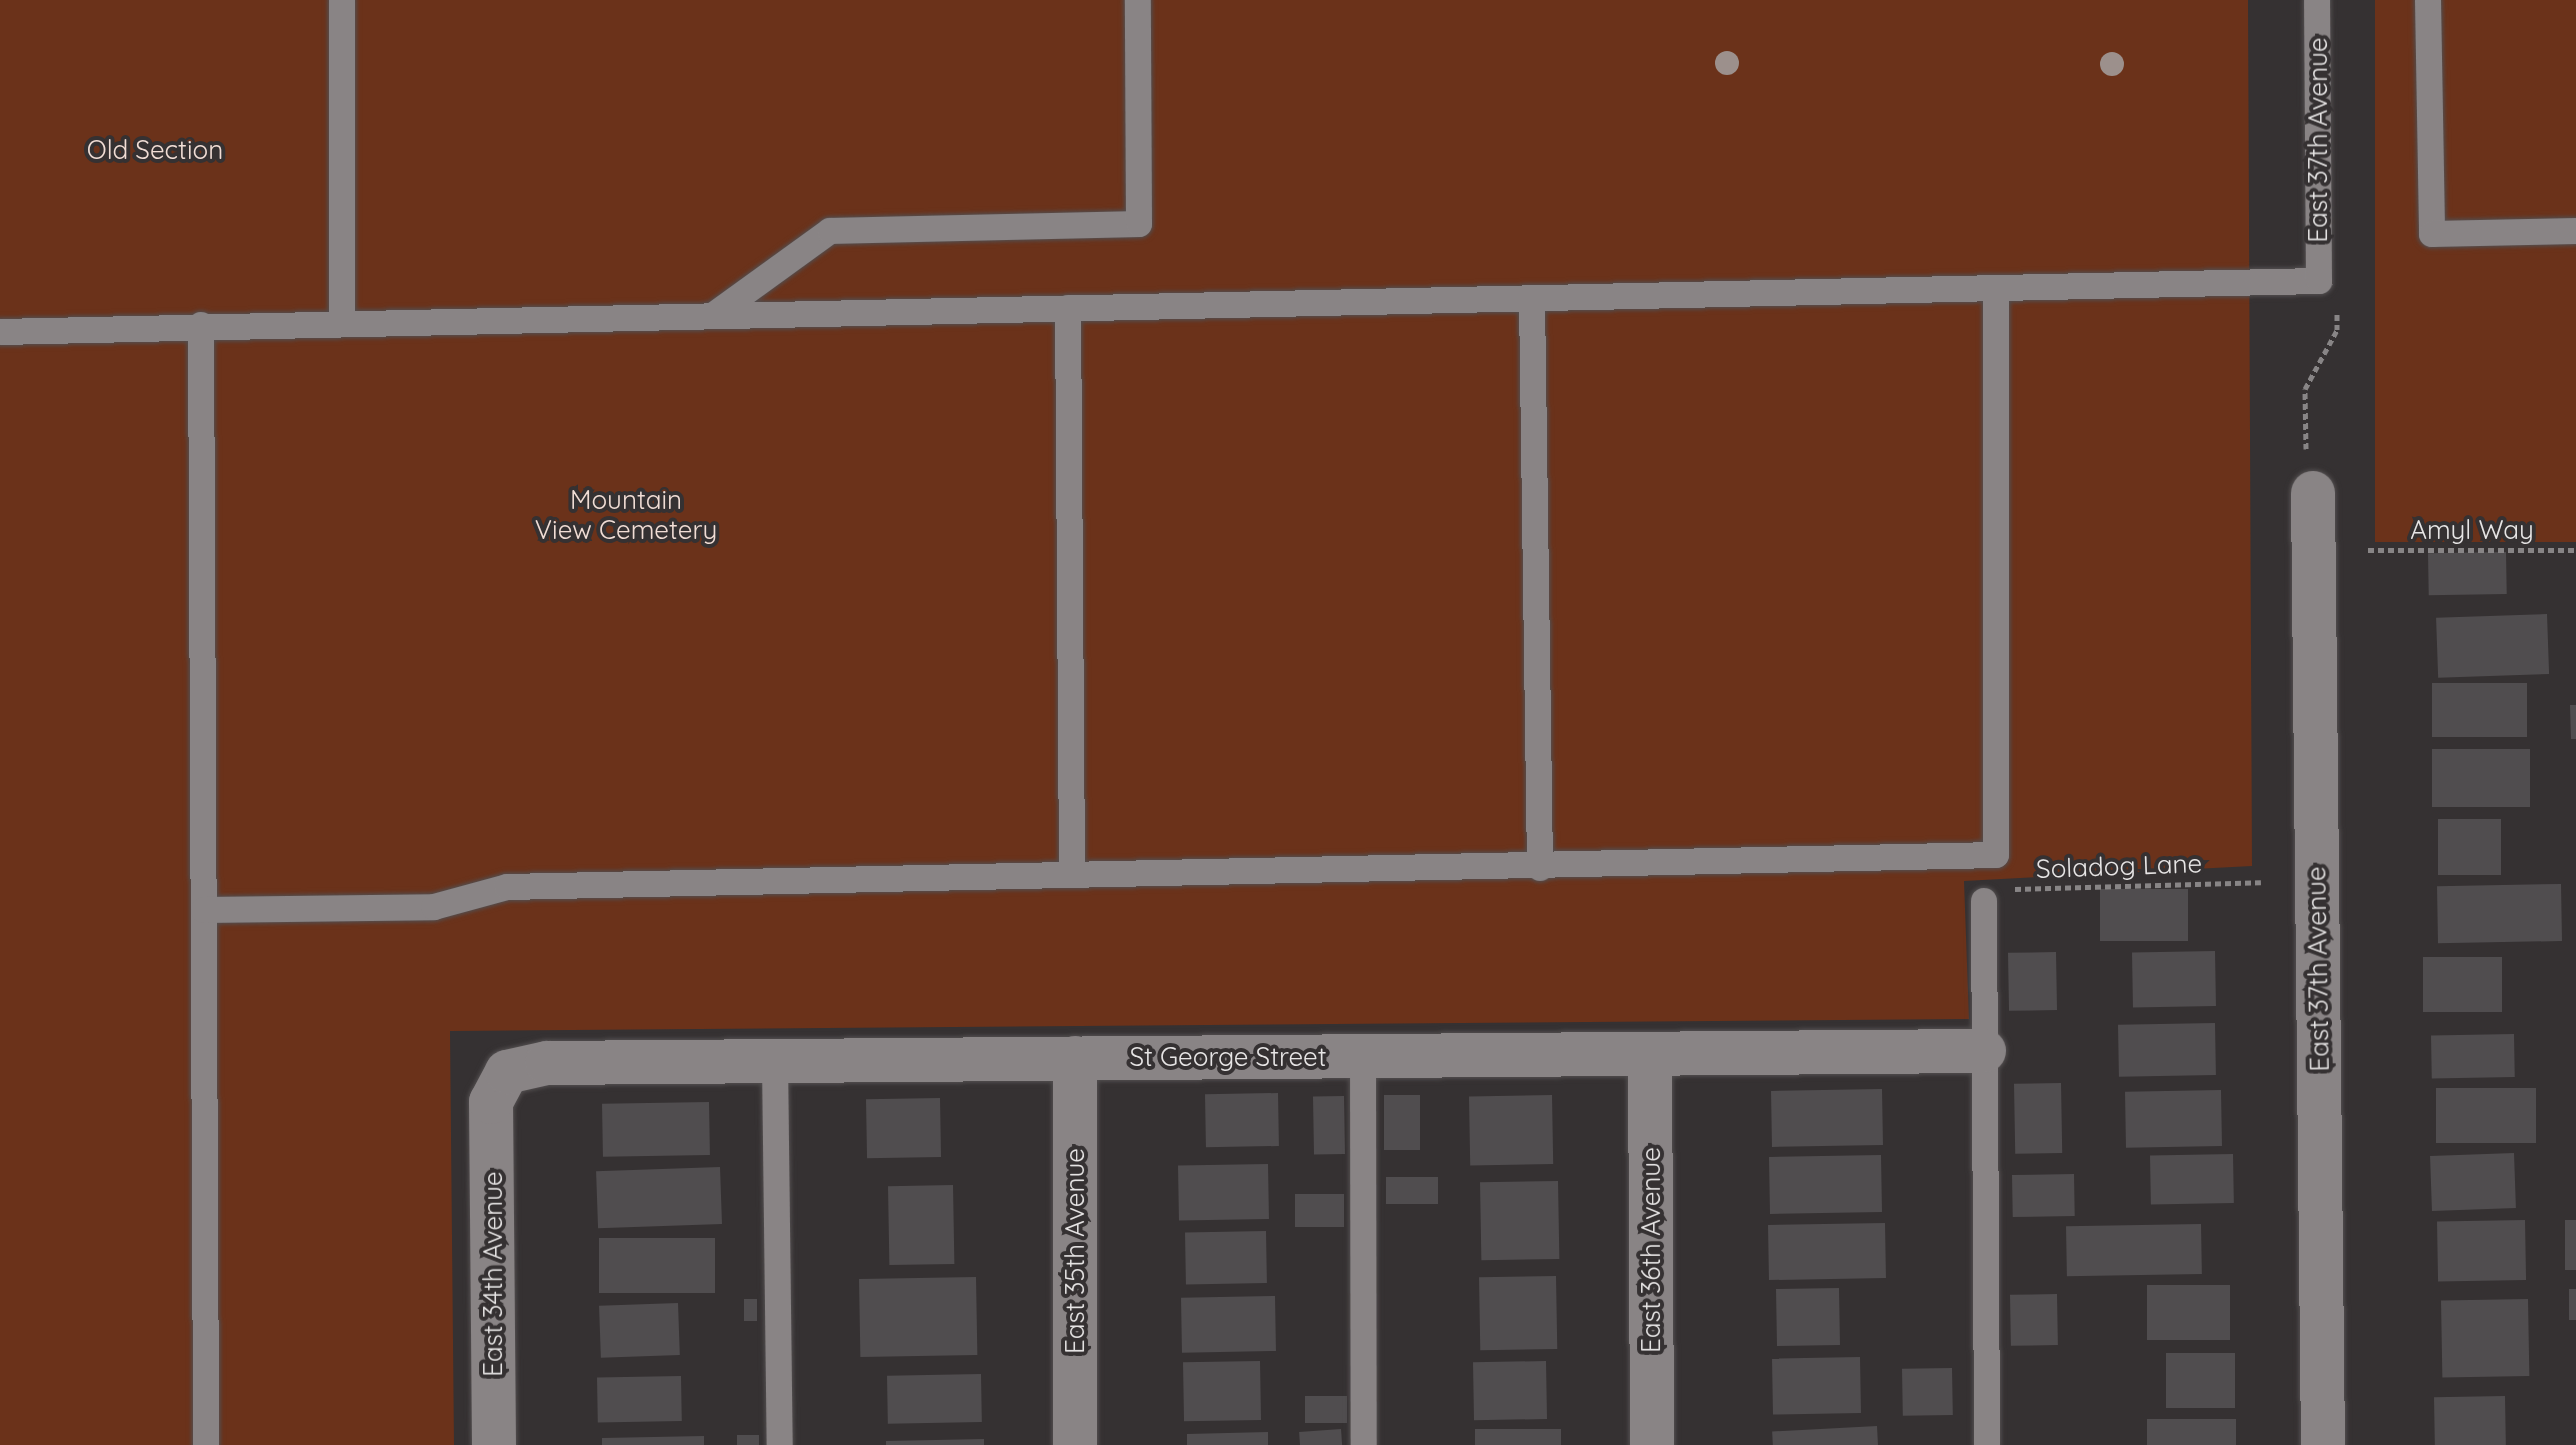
<!DOCTYPE html>
<style>
body{margin:0}
#map{position:relative;width:2576px;height:1445px;overflow:hidden;background:#353132;font-family:Quicksand,sans-serif}
div>[style]{position:absolute}
.green>*{inset:0;background:#6b321a;transform-origin:0 0}
.building>*{inset:0;background:#504d4f;transform-origin:0 0}
.path>*{height:5px;margin-top:-2.5px;transform-origin:0;background:repeating-linear-gradient(90deg,#888586 0 6px,transparent 0 10px)}
.roads{filter:drop-shadow(0 0 2px #524e4f) drop-shadow(0 0 2px #524e4f)}
.service>*{height:26px;margin:-13px;padding:0 13px;transform-origin:13px;border-radius:13px;background:#898485}
.minor>*{height:44px;margin:-22px;padding:0 22px;transform-origin:22px;border-radius:22px;background:#898485}
.trees>*{width:24px;height:24px;margin:-12px;border-radius:50%;background:#9c908c}
span{translate:-50% -50%;white-space:nowrap;text-align:center;line-height:1.15;-webkit-text-stroke:8px #353132;paint-order:stroke}
.street-label{font-size:26px;color:#e7e5e5}
.park-label{font-size:26px;color:#f1ddd5}
</style>
<div id="map">
<div class="green">
<i style="clip-path:polygon(0 0,2248px 0,2252px 866px,1964px 881px,1969px 1019px,450px 1031px,454px 1445px,0 1445px)"></i>
<i style="left:2375px;top:0;width:201px;height:542px"></i>
</div>
<div class="building">
<i style="left:2506px;top:552px;width:42px;height:78px;rotate:89deg"></i>
<i style="left:2547px;top:614px;width:60px;height:111px;rotate:88deg"></i>
<i style="left:2527px;top:683px;width:54px;height:95px;rotate:90deg"></i>
<i style="clip-path:polygon(2570px 705px,2576px 705px,2576px 739px,2571px 739px)"></i>
<i style="left:2530px;top:749px;width:58px;height:98px;rotate:90deg"></i>
<i style="left:2438px;top:819px;width:63px;height:56px"></i>
<i style="left:2561px;top:884px;width:57px;height:124px;rotate:89deg"></i>
<i style="left:2188px;top:889px;width:52px;height:88px;rotate:90deg"></i>
<i style="left:2215px;top:951px;width:55px;height:83px;rotate:89deg"></i>
<i style="left:2056px;top:952px;width:58px;height:48px;rotate:89deg"></i>
<i style="left:2502px;top:957px;width:55px;height:79px;rotate:90deg"></i>
<i style="left:2215px;top:1023px;width:52px;height:97px;rotate:89deg"></i>
<i style="left:2514px;top:1034px;width:43px;height:83px;rotate:89deg"></i>
<i style="left:2061px;top:1083px;width:70px;height:47px;rotate:89deg"></i>
<i style="left:2536px;top:1088px;width:55px;height:100px;rotate:90deg"></i>
<i style="left:1882px;top:1089px;width:56px;height:111px;rotate:89deg"></i>
<i style="left:2221px;top:1090px;width:56px;height:96px;rotate:89deg"></i>
<i style="left:1278px;top:1093px;width:53px;height:73px;rotate:89deg"></i>
<i style="left:1384px;top:1095px;width:36px;height:55px"></i>
<i style="left:1552px;top:1095px;width:69px;height:83px;rotate:89deg"></i>
<i style="left:1344px;top:1096px;width:58px;height:31px;rotate:89deg"></i>
<i style="left:940px;top:1098px;width:59px;height:74px;rotate:89deg"></i>
<i style="left:709px;top:1102px;width:53px;height:107px;rotate:89deg"></i>
<i style="left:2514px;top:1153px;width:55px;height:84px;rotate:88deg"></i>
<i style="left:2233px;top:1154px;width:49px;height:83px;rotate:89deg"></i>
<i style="left:1881px;top:1155px;width:57px;height:112px;rotate:89deg"></i>
<i style="left:1268px;top:1164px;width:55px;height:90px;rotate:89deg"></i>
<i style="left:720px;top:1167px;width:57px;height:124px;rotate:88deg"></i>
<i style="left:2074px;top:1174px;width:42px;height:62px;rotate:89deg"></i>
<i style="left:1438px;top:1177px;width:27px;height:52px;rotate:90deg"></i>
<i style="left:1558px;top:1181px;width:78px;height:78px;rotate:89deg"></i>
<i style="left:953px;top:1185px;width:79px;height:65px;rotate:89deg"></i>
<i style="left:1344px;top:1194px;width:33px;height:49px;rotate:90deg"></i>
<i style="left:2525px;top:1220px;width:60px;height:88px;rotate:89deg"></i>
<i style="left:2565px;top:1220px;width:11px;height:50px"></i>
<i style="left:1885px;top:1223px;width:55px;height:117px;rotate:89deg"></i>
<i style="left:2201px;top:1224px;width:50px;height:135px;rotate:89deg"></i>
<i style="left:1266px;top:1231px;width:52px;height:81px;rotate:89deg"></i>
<i style="left:715px;top:1238px;width:55px;height:116px;rotate:90deg"></i>
<i style="left:1556px;top:1276px;width:73px;height:77px;rotate:89deg"></i>
<i style="left:976px;top:1277px;width:78px;height:117px;rotate:89deg"></i>
<i style="left:2230px;top:1285px;width:55px;height:83px;rotate:90deg"></i>
<i style="left:1839px;top:1288px;width:57px;height:63px;rotate:89deg"></i>
<i style="left:2569px;top:1289px;width:7px;height:31px"></i>
<i style="left:2057px;top:1294px;width:51px;height:47px;rotate:89deg"></i>
<i style="left:1275px;top:1296px;width:55px;height:94px;rotate:89deg"></i>
<i style="left:744px;top:1299px;width:13px;height:22px"></i>
<i style="left:2528px;top:1299px;width:77px;height:87px;rotate:89deg"></i>
<i style="left:678px;top:1303px;width:52px;height:79px;rotate:88deg"></i>
<i style="left:2235px;top:1353px;width:55px;height:69px;rotate:90deg"></i>
<i style="left:1860px;top:1357px;width:56px;height:88px;rotate:89deg"></i>
<i style="left:1260px;top:1361px;width:59px;height:77px;rotate:89deg"></i>
<i style="left:1546px;top:1361px;width:58px;height:73px;rotate:89deg"></i>
<i style="left:1952px;top:1368px;width:47px;height:50px;rotate:89deg"></i>
<i style="left:981px;top:1374px;width:48px;height:94px;rotate:89deg"></i>
<i style="left:681px;top:1376px;width:45px;height:84px;rotate:89deg"></i>
<i style="left:1347px;top:1396px;width:27px;height:42px;rotate:90deg"></i>
<i style="left:2505px;top:1396px;width:49px;height:71px;rotate:89deg"></i>
<i style="left:2236px;top:1419px;width:26px;height:89px;rotate:90deg"></i>
<i style="left:1877px;top:1426px;width:19px;height:105px;rotate:87deg"></i>
<i style="left:1341px;top:1429px;width:16px;height:42px;rotate:86deg"></i>
<i style="left:1561px;top:1429px;width:16px;height:86px;rotate:90deg"></i>
<i style="clip-path:polygon(1268px 1432px,1268px 1445px,1187px 1445px,1187px 1434px)"></i>
<i style="left:759px;top:1435px;width:10px;height:22px;rotate:90deg"></i>
<i style="clip-path:polygon(704px 1436px,704px 1445px,602px 1445px,602px 1438px)"></i>
<i style="clip-path:polygon(984px 1439px,984px 1445px,886px 1445px,886px 1441px)"></i>
</div>
<div class="path">
<i style="left:2306px;top:449px;width:60px;rotate:-91deg"></i>
<i style="left:2305px;top:389px;width:67px;rotate:-61.5deg"></i>
<i style="left:2337px;top:330px;width:18px;rotate:-90deg"></i>
<i style="left:2368px;top:550px;width:208px"></i>
<i style="left:2015px;top:889px;width:246px;rotate:-1.6deg"></i>
</div>
<div class="roads">
<div class="service">
<i style="left:342px;top:0;width:322px;rotate:90deg"></i>
<i style="left:2428px;top:0;width:234px;rotate:89deg"></i>
<i style="left:2432px;top:234px;width:144px;rotate:-1.2deg"></i>
<i style="left:1532px;top:300px;width:568px;rotate:89.19deg"></i>
<i style="left:1068px;top:308px;width:565px;rotate:89.59deg"></i>
<i style="left:714px;top:315px;width:143px;rotate:-35.9deg"></i>
<i style="left:830px;top:231px;width:309px;rotate:-1.3deg"></i>
<i style="left:1139px;top:224px;width:224px;rotate:-90.3deg"></i>
<i style="left:201px;top:325px;width:1120px;rotate:89.74deg"></i>
<i style="left:0;top:332px;width:2320px;rotate:-1.26deg"></i>
<i style="left:2319px;top:281px;width:281px;rotate:-90.4deg"></i>
<i style="left:1984px;top:901px;width:544px;rotate:89.68deg"></i>
<i style="left:204px;top:910px;width:230px;rotate:-0.7deg"></i>
<i style="left:434px;top:907px;width:76px;rotate:-15.3deg"></i>
<i style="left:507px;top:887px;width:1489px;rotate:-1.23deg"></i>
<i style="left:1996px;top:855px;width:564px;rotate:-90deg"></i>
<i style="left:1363px;top:1057px;width:388px;rotate:89.9deg"></i>
<i style="left:775px;top:1061px;width:384px;rotate:89.3deg"></i>
</div>
<div class="minor">
<i style="left:2313px;top:493px;width:952px;rotate:89.4deg"></i>
<i style="left:1650px;top:1055px;width:390px;rotate:89.7deg"></i>
<i style="left:1075px;top:1058px;width:387px;rotate:90deg"></i>
<i style="left:494px;top:1445px;width:343px;rotate:-90.5deg"></i>
<i style="left:491px;top:1102px;width:34px;rotate:-62deg"></i>
<i style="left:507px;top:1072px;width:41px;rotate:-12.7deg"></i>
<i style="left:547px;top:1063px;width:1437px;rotate:-0.48deg"></i>
</div>
</div>
<div class="trees">
<i style="left:1727px;top:63px"></i>
<i style="left:2112px;top:64px"></i>
</div>
<div class="street-label">
<span style="left:2318px;top:140px;rotate:-90deg">East 37th Avenue</span>
<span style="left:2472px;top:530px">Amyl Way</span>
<span style="left:2119px;top:866px;rotate:-2deg">Soladog Lane</span>
<span style="left:2318px;top:969px;rotate:-91deg">East 37th Avenue</span>
<span style="left:1228px;top:1057px">St George Street</span>
<span style="left:1651px;top:1250px;rotate:-90deg">East 36th Avenue</span>
<span style="left:1075px;top:1251px;rotate:-90deg">East 35th Avenue</span>
<span style="left:493px;top:1274px;rotate:-90deg">East 34th Avenue</span>
</div>
<div class="park-label">
<span style="left:155px;top:150px">Old Section</span>
<span style="left:626px;top:515px">Mountain<br>View Cemetery</span>
</div>
</div>
